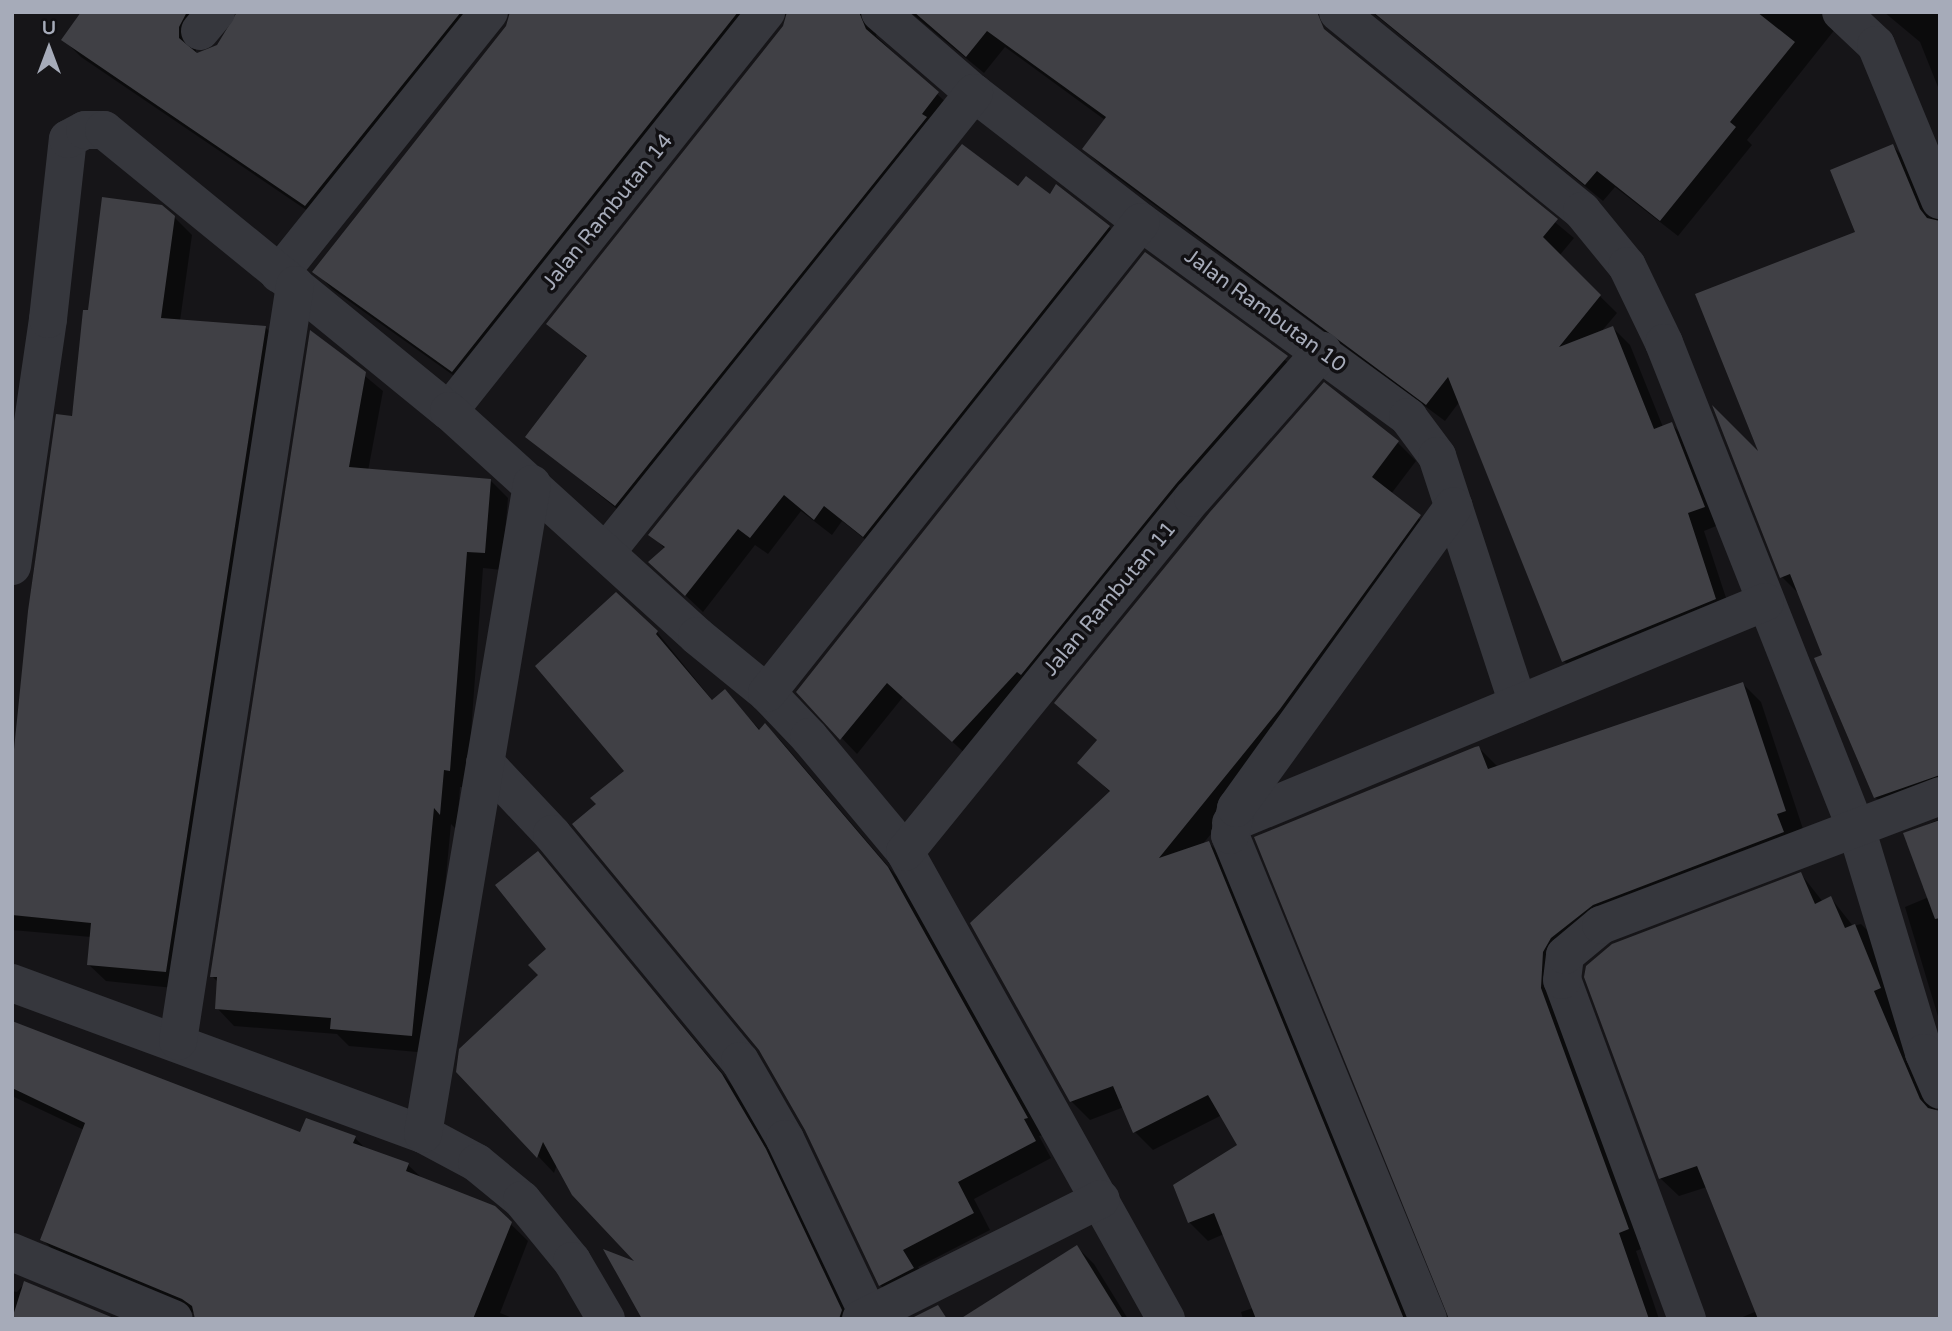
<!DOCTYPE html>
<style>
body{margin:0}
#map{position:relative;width:1952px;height:1331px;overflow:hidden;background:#161518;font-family:"Varela Round",sans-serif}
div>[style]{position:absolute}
.shadow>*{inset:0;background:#0007}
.building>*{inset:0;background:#404045}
.street>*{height:38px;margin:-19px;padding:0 19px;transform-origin:19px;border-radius:19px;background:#36373d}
span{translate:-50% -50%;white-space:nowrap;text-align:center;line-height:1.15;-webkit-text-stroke:7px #111013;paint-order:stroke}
.street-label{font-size:21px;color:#a6abb9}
.frame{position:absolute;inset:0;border:14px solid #a6abb9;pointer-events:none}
.north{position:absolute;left:14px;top:14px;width:70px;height:70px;-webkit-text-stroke:5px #111013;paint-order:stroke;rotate:0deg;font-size:19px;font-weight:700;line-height:28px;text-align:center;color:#a6abb9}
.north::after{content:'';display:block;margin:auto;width:24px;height:32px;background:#a6abb9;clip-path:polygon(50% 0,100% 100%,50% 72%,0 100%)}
</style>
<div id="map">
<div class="shadow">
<i style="clip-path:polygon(83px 12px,224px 12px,196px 45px,196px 54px,217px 47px,238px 12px,498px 12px,324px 222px,81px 57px,63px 39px)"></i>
<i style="clip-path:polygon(512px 12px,771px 12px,471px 388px,332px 289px,315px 271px,508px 27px)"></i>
<i style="clip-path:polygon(789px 12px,887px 12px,881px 14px,876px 36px,955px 111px,633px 522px,528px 437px,588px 358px,548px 324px,785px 26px)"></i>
<i style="clip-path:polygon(910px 12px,1258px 12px,1329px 35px,1574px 238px,1559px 256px,1617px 313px,1601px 332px,1613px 328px,1630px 345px,1663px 427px,1671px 424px,1689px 441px,1721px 524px,1704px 531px,1732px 616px,1581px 679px,1564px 661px,1460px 401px,1445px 421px,1102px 166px,1084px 149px,1105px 120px,1005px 47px,984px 73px)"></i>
<i style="clip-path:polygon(1372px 12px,1844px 12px,1836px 28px,1747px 140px,1752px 145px,1678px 236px,1615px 187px,1603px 201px)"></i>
<i style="clip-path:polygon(1884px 12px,1940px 12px,1940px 92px,1920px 42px)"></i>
<i style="clip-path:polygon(1893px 146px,1910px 164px,1940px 223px,1940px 796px,1893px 814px,1875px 797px,1800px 595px,1782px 577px,1763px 458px)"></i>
<i style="clip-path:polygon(1019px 189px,1050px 196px,1109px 227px,1126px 244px,881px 552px,842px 521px,832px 535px,801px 511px,768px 554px,755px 545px,703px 612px,668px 579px,665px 549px,651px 534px)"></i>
<i style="clip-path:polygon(174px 217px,192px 235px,180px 321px,266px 328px,283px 345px,183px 989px,106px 981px,88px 964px,91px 937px,12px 930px,12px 749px,16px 749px,89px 312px)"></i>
<i style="clip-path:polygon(1145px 254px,1302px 373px,968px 756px,903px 697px,857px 754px,798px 692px)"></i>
<i style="clip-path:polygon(312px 332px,383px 391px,368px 471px,491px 481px,508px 498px,502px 570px,483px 568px,467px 787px,460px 787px,457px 830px,451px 824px,429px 1053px,349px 1046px,337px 1034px,234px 1026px,217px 1008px,219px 983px,212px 976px)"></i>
<i style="clip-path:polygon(1398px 443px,1416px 461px,1391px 494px,1438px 535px,1298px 728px,1202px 845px,1209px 843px,1227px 861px,1417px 1319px,1243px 1319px,1241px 1312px,1253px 1308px,1224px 1234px,1208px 1241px,1189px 1222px,1239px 1146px,1222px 1115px,1153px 1150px,1135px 1132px,1124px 1107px,1090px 1120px,1071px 1101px,1111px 793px,1080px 763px,1098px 741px,1056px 703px)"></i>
<i style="clip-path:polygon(657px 632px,713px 701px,725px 692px,761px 731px,765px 725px,782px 742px,905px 886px,1044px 1135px,1039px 1136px,1051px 1158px,974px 1199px,990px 1230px,918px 1267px,930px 1285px,897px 1302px,880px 1285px,806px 1129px,760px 1049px,598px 805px,626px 771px,537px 666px)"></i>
<i style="clip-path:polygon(1743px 684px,1761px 702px,1803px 829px,1569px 956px,1646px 1247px,1636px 1251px,1659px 1319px,1451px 1319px,1479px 748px,1498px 767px)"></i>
<i style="clip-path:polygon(1940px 819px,1940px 1023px,1905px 907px,1929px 897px,1905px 834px)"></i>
<i style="clip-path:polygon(538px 853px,738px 1092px,782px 1168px,854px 1319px,643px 1319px,640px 1266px,557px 1164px,554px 1173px,458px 1071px,540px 975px,548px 949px)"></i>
<i style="clip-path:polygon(1801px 874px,1823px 902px,1831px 898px,1853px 926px,1861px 924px,1879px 942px,1922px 1082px,1936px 1111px,1940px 1319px,1738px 1319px,1757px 1311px,1707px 1187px,1679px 1196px,1660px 1178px)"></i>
<i style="clip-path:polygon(12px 1024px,301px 1134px,355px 1138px,366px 1149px,408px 1165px,423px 1179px,494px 1208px,528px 1241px,500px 1313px,515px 1319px,196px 1319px,196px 1314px,60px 1257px,42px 1239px,84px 1130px,12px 1096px)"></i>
<i style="clip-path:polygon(1077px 1247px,1094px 1264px,1128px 1319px,963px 1319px)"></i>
<i style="clip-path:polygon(25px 1283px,12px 1319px,12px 1291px,17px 1292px)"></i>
</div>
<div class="building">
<i style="clip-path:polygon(81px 12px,187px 12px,179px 27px,179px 38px,197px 53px,217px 45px,237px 12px,461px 12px,305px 206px,61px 40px)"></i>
<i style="clip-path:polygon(510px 12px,738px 12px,452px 372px,312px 272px,506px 26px)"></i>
<i style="clip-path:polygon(787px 12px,859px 12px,866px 29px,939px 92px,922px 114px,927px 117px,615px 506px,525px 437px,587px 356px,546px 324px,783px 26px)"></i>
<i style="clip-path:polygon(914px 12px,1317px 12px,1324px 29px,1558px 219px,1543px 237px,1601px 295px,1559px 347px,1613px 326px,1654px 429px,1672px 422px,1705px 507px,1688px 513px,1716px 599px,1562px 662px,1448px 377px,1426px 405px,1082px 149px,1106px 117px,987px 31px,966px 57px)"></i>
<i style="clip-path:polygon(1373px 12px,1757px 12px,1795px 42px,1730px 122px,1736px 127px,1660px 221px,1597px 171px,1585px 185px)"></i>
<i style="clip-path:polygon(962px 144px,1018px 186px,1026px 176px,1050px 194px,1056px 184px,1110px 226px,863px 537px,824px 506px,814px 520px,784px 495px,750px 538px,738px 529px,685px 596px,648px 562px,665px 547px,648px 535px)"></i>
<i style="clip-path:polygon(1893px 144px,1920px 209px,1927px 218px,1940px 221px,1940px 775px,1874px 798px,1814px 658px,1822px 655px,1790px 574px,1780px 578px,1712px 405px,1758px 451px,1695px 294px,1855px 232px,1830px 170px)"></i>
<i style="clip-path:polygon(102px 197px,162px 205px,175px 216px,161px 318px,266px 326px,166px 972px,87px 965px,91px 923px,12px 915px,12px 769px,28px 611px,56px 414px,72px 416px,83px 310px,88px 310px)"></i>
<i style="clip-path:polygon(1145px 252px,1288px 356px,1176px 484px,1021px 675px,1017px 672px,952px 742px,887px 683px,840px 740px,796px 692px)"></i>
<i style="clip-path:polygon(310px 330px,366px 372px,349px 467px,491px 479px,485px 553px,467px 552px,450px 771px,444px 770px,440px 815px,434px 808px,412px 1036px,330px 1029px,331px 1018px,215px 1009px,217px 977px,210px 977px)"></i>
<i style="clip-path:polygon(1324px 382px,1399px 441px,1372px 477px,1421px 515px,1280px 709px,1159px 858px,1209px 841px,1404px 1319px,1256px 1319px,1214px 1213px,1188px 1223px,1173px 1185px,1237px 1145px,1208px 1095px,1133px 1133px,1113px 1086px,1070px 1102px,970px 923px,1110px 791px,1077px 763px,1097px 740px,1054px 703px,1210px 512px)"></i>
<i style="clip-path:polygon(616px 592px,658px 631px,656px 634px,712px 700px,725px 689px,759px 730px,765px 723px,888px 867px,1028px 1118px,1024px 1119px,1036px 1141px,958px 1182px,974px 1213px,903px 1250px,914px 1268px,879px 1286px,805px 1130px,759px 1050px,572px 824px,596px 804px,590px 798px,624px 771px,535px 666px)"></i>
<i style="clip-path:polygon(1743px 682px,1786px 811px,1777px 814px,1784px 832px,1593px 905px,1551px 938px,1543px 952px,1541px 988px,1629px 1229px,1619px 1233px,1649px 1319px,1449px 1319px,1254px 837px,1475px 747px,1479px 746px,1488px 769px)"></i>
<i style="clip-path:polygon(1940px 820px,1940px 918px,1935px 919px,1903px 833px)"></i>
<i style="clip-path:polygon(538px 851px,722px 1074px,766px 1149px,842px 1310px,839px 1319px,642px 1319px,603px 1249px,634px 1261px,572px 1195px,543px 1142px,537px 1158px,456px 1072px,459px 1049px,538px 975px,528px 965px,546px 949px,495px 885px)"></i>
<i style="clip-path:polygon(1801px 872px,1815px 904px,1831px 896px,1845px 928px,1855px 924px,1881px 988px,1874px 991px,1920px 1099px,1928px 1108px,1940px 1111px,1940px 1319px,1758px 1319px,1697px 1166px,1659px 1179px,1584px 977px,1586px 966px,1612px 944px)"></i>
<i style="clip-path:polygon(12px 1021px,300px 1132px,306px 1118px,356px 1136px,353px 1143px,409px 1163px,406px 1171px,495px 1206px,512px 1222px,473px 1319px,195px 1319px,192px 1306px,182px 1299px,40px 1240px,85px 1123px,12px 1088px)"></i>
<i style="clip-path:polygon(1077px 1245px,1123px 1319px,960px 1319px)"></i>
<i style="clip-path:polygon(24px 1281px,116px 1319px,12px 1319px)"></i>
<i style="clip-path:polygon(938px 1305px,947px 1319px,910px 1319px)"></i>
</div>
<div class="street">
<i style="left:880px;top:12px;width:124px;rotate:40.8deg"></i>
<i style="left:974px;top:93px;width:211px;rotate:37.7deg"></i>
<i style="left:1141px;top:222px;width:331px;rotate:36.1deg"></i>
<i style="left:1408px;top:417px;width:49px;rotate:53.4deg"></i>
<i style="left:1437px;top:456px;width:261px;rotate:71.9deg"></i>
<i style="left:1338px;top:12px;width:315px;rotate:39.2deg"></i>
<i style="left:1582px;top:211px;width:71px;rotate:50.7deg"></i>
<i style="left:1627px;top:266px;width:85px;rotate:64.3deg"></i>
<i style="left:1664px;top:343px;width:525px;rotate:68.42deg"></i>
<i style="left:1857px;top:831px;width:232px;rotate:73.2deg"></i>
<i style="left:1924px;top:1053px;width:40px;rotate:66.6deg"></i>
<i style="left:1841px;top:12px;width:48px;rotate:43.3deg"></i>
<i style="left:1876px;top:45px;width:168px;rotate:67.6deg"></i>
<i style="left:200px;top:31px;width:25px;rotate:-50deg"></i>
<i style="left:279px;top:274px;width:336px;rotate:-51.3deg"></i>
<i style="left:449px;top:411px;width:510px;rotate:-51.53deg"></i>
<i style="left:607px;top:551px;width:587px;rotate:-51.29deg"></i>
<i style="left:12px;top:566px;width:250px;rotate:-81.7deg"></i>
<i style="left:48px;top:319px;width:181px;rotate:-83.7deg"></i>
<i style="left:68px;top:139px;width:19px;rotate:-28deg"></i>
<i style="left:85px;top:130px;width:19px"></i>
<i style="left:104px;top:130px;width:445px;rotate:39.2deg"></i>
<i style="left:449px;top:411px;width:335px;rotate:42.2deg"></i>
<i style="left:697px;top:636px;width:90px;rotate:39.2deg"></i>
<i style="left:767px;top:693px;width:61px;rotate:46.3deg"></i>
<i style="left:809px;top:737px;width:150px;rotate:50.1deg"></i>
<i style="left:905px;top:852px;width:535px;rotate:60.8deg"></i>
<i style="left:767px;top:693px;width:601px;rotate:-51.55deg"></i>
<i style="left:485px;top:763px;width:98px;rotate:46.7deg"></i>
<i style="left:552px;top:834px;width:295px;rotate:50.4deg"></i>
<i style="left:740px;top:1061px;width:90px;rotate:60deg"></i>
<i style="left:785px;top:1139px;width:194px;rotate:64.6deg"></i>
<i style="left:1231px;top:823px;width:578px;rotate:-22.48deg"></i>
<i style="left:905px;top:852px;width:456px;rotate:-50.9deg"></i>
<i style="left:1193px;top:498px;width:196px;rotate:-48.7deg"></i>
<i style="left:12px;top:983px;width:438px;rotate:20.2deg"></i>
<i style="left:423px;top:1134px;width:61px;rotate:28.2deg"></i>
<i style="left:477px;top:1163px;width:58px;rotate:39.4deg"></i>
<i style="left:522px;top:1200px;width:79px;rotate:50.7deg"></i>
<i style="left:572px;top:1261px;width:67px;rotate:59.6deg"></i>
<i style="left:178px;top:1041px;width:765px;rotate:-81.2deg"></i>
<i style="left:423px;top:1134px;width:659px;rotate:-80.48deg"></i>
<i style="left:12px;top:1252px;width:175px;rotate:22.5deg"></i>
<i style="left:861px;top:1319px;width:268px;rotate:-26.6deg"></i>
<i style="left:1428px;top:1319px;width:523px;rotate:-112.25deg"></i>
<i style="left:1230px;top:835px;width:28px;rotate:-77deg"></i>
<i style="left:1236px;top:808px;width:372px;rotate:-54.2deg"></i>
<i style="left:1687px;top:1319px;width:361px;rotate:-110.2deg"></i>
<i style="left:1562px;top:980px;width:25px;rotate:-83deg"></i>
<i style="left:1565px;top:955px;width:47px;rotate:-39.8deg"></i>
<i style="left:1601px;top:925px;width:363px;rotate:-20.8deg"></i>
</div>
<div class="street-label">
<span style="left:608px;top:212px;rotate:-51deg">Jalan Rambutan 14</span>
<span style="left:1265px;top:311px;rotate:36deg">Jalan Rambutan 10</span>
<span style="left:1110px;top:599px;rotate:-50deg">Jalan Rambutan 11</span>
</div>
<div class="frame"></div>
<div class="north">U</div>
</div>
